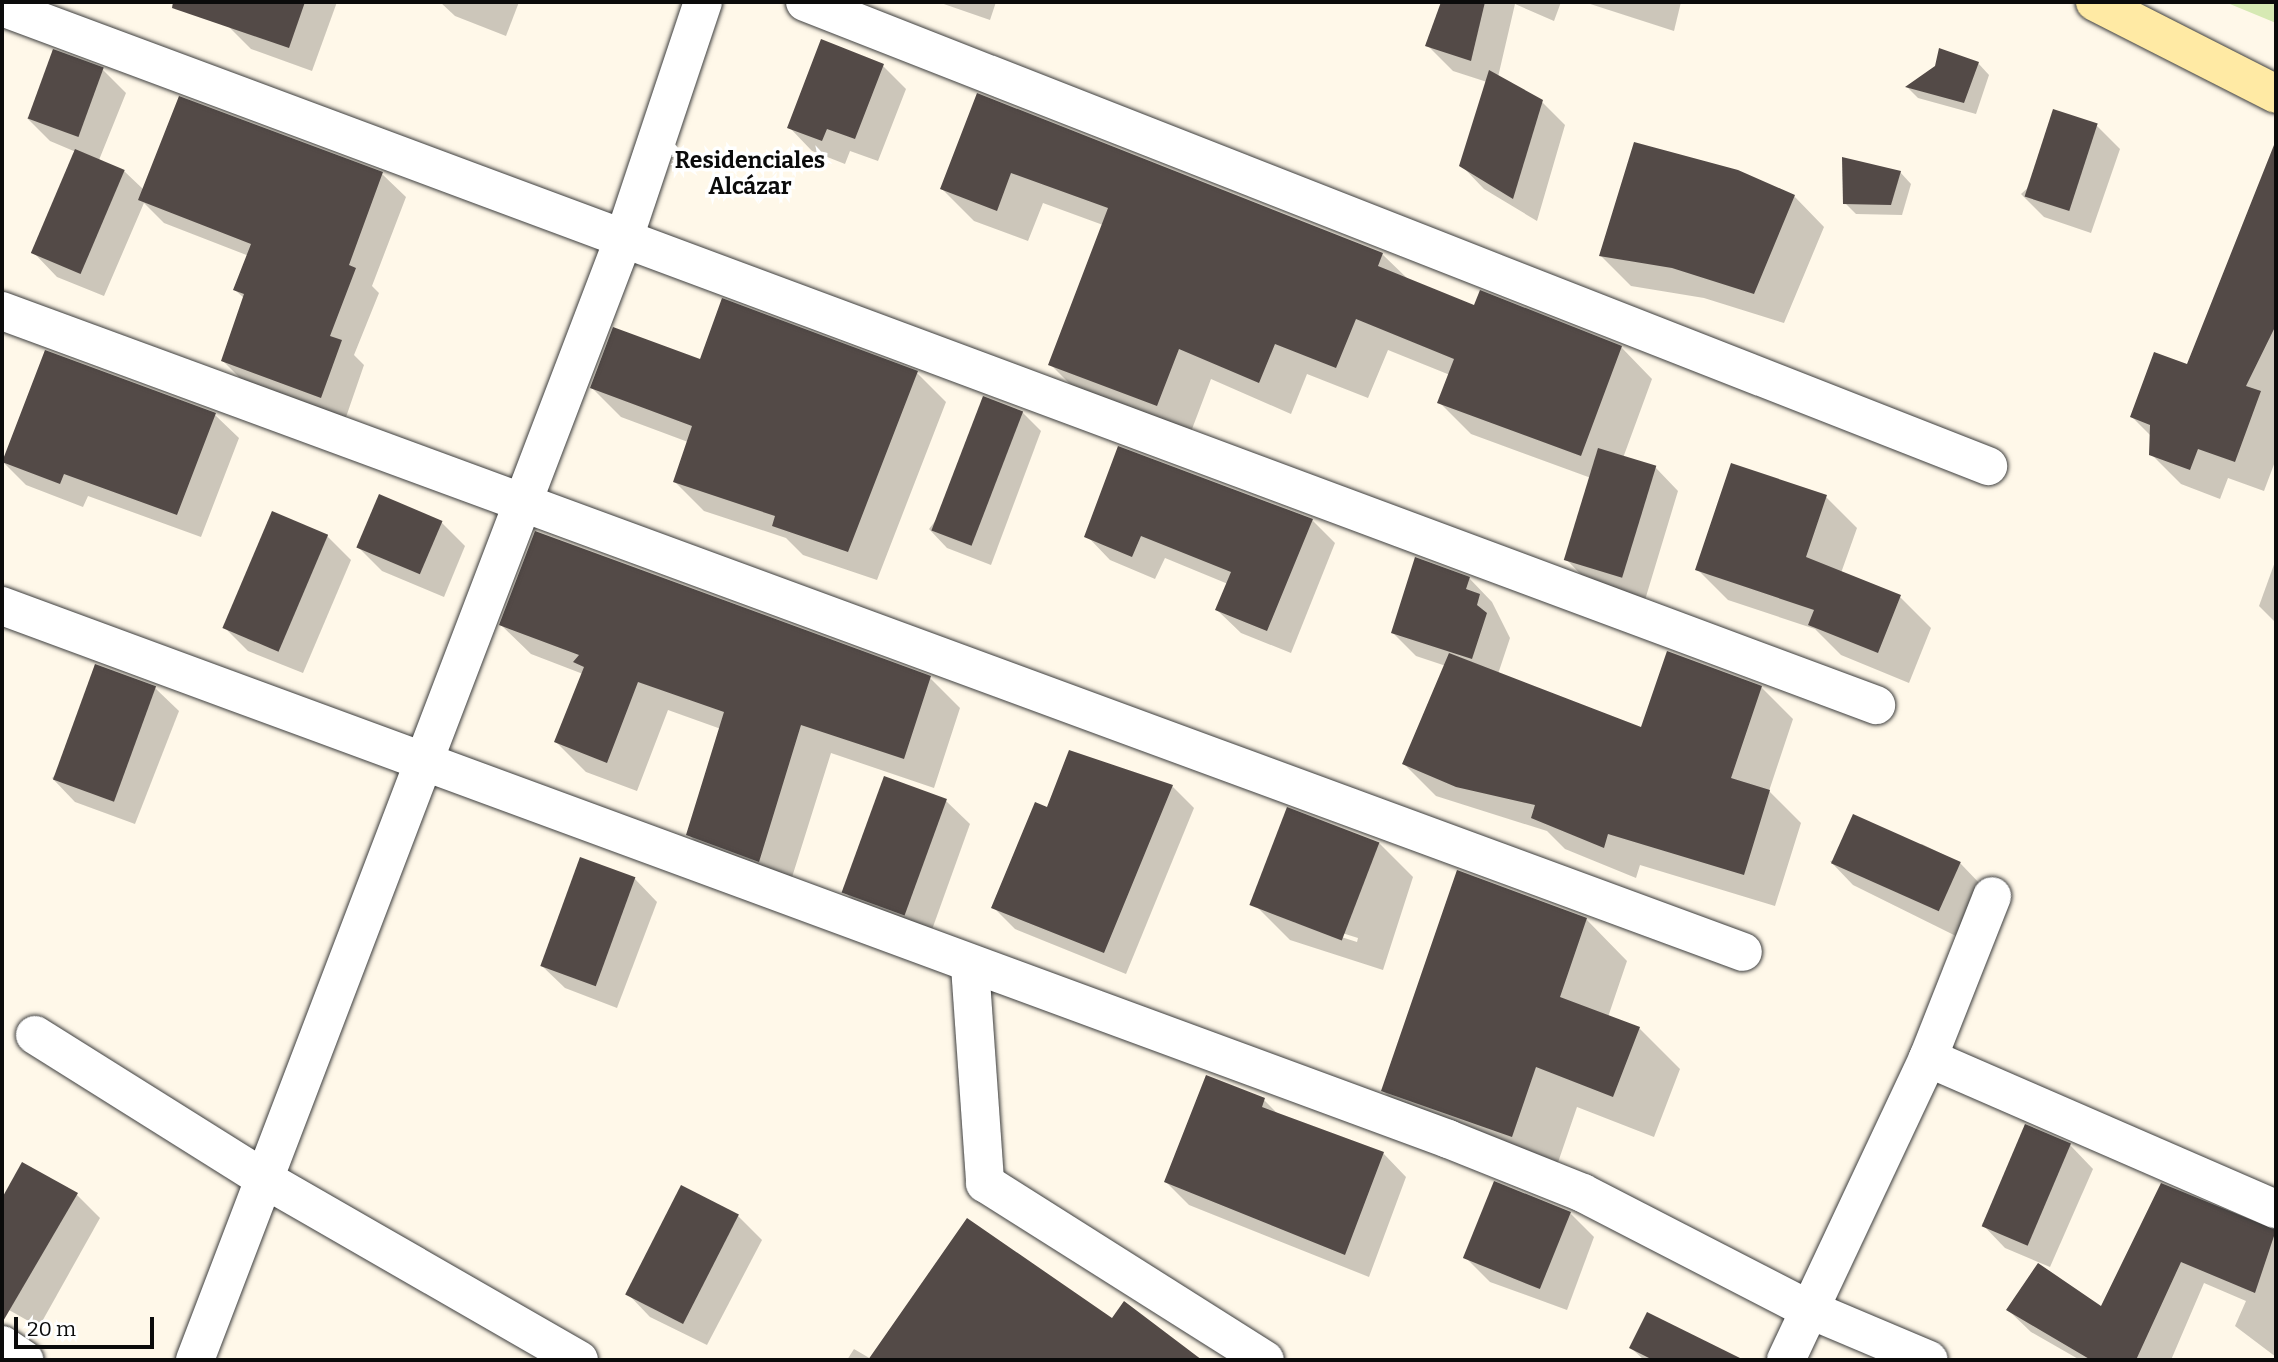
<!DOCTYPE html>
<meta charset="utf-8">
<style>
body{margin:0}
#map{position:relative;width:2278px;height:1362px;overflow:hidden;background:#fff8e9;font-family:Bitter,serif}
div>[style]{position:absolute}
.green>*{inset:0;background:#d6e9b3}
.shadow>*{inset:0;background:#0003}
.building>*{inset:0;background:#534a47;transform-origin:0 0}
.roads{filter:drop-shadow(0 0 2px #3e3e3e) drop-shadow(0 0 2px #3e3e3e)}
.street>*{height:38px;margin:-19px;padding:0 19px;transform-origin:19px;border-radius:19px;background:#fff}
.secondary>*{height:38px;margin:-19px;padding:0 19px;transform-origin:19px;border-radius:19px;background:#ffeaa4}
span{translate:-50% -50%;white-space:nowrap;text-align:center;line-height:1.15;-webkit-text-stroke:7px #fff;paint-order:stroke}
.neighbourhood-label{font-size:23px;color:#0b0b0b;font-weight:700}
.frame{position:absolute;inset:0;border:4px solid #0b0b0b;pointer-events:none}
.scale{position:absolute;left:14px;top:1317px;width:140px;height:32px;box-sizing:border-box;border:4px solid #0b0b0b;border-top:0;padding-left:9px;font-size:21px;line-height:24px;white-space:nowrap;color:#0b0b0b;-webkit-text-stroke:5px #fff;paint-order:stroke}
</style>
<div id="map">
<div class="green">
<i style="clip-path:polygon(2225px 2px,2276px 2px,2276px 23px)"></i>
</div>
<div class="shadow">
<i style="clip-path:polygon(236px 2px,337px 2px,312px 71px,251px 49px,228px 26px)"></i>
<i style="clip-path:polygon(440px 2px,519px 2px,506px 36px,455px 16px)"></i>
<i style="clip-path:polygon(938px 2px,996px 2px,990px 20px)"></i>
<i style="clip-path:polygon(1443px 2px,1561px 2px,1554px 21px,1515px 4px,1498px 77px,1542px 102px,1565px 125px,1537px 221px,1484px 189px,1461px 165px,1487px 82px,1453px 71px,1427px 45px)"></i>
<i style="clip-path:polygon(1584px 2px,1681px 2px,1674px 31px)"></i>
<i style="clip-path:polygon(1978px 63px,1989px 75px,1976px 114px,1918px 98px,1907px 87px)"></i>
<i style="clip-path:polygon(883px 66px,906px 89px,878px 161px,850px 151px,845px 164px,812px 151px,789px 127px)"></i>
<i style="clip-path:polygon(103px 70px,126px 93px,99px 160px,124px 171px,144px 190px,180px 99px,382px 174px,406px 197px,372px 286px,379px 293px,354px 355px,364px 365px,345px 420px,246px 384px,223px 361px,245px 299px,235px 290px,249px 256px,164px 223px,144px 203px,104px 296px,57px 277px,34px 253px,76px 152px,50px 141px,27px 118px)"></i>
<i style="clip-path:polygon(978px 95px,1382px 254px,1409px 280px,1475px 308px,1621px 347px,1652px 379px,1623px 458px,1655px 467px,1678px 491px,1645px 600px,1589px 583px,1566px 559px,1591px 478px,1471px 434px,1439px 402px,1450px 375px,1388px 350px,1368px 398px,1307px 374px,1291px 414px,1211px 379px,1189px 437px,1082px 396px,1050px 364px,1103px 225px,1043px 203px,1028px 241px,974px 221px,942px 189px)"></i>
<i style="clip-path:polygon(2097px 126px,2120px 149px,2091px 233px,2044px 217px,2021px 194px)"></i>
<i style="clip-path:polygon(2269px 162px,2276px 164px,2276px 459px,2264px 491px,2228px 478px,2220px 499px,2181px 484px,2151px 454px,2152px 437px,2132px 417px,2188px 366px)"></i>
<i style="clip-path:polygon(1900px 172px,1911px 184px,1902px 215px,1856px 214px,1845px 203px)"></i>
<i style="clip-path:polygon(1794px 196px,1824px 227px,1784px 323px,1704px 298px,1631px 286px,1601px 256px)"></i>
<i style="clip-path:polygon(46px 352px,215px 415px,239px 438px,201px 537px,88px 496px,83px 507px,26px 485px,3px 462px)"></i>
<i style="clip-path:polygon(701px 361px,917px 373px,946px 402px,877px 580px,803px 555px,786px 538px,704px 511px,675px 482px,688px 442px,621px 417px,592px 388px)"></i>
<i style="clip-path:polygon(1022px 412px,1041px 431px,991px 565px,947px 548px,929px 529px)"></i>
<i style="clip-path:polygon(1826px 497px,1857px 528px,1841px 573px,1900px 597px,1931px 628px,1909px 683px,1841px 655px,1815px 629px,1728px 600px,1697px 569px)"></i>
<i style="clip-path:polygon(272px 514px,327px 536px,351px 560px,303px 673px,248px 651px,224px 627px)"></i>
<i style="clip-path:polygon(1312px 520px,1335px 543px,1291px 653px,1241px 633px,1217px 610px,1228px 584px,1165px 558px,1155px 579px,1110px 560px,1087px 536px)"></i>
<i style="clip-path:polygon(442px 523px,465px 546px,444px 597px,382px 571px,359px 548px)"></i>
<i style="clip-path:polygon(536px 533px,930px 678px,960px 708px,934px 788px,831px 753px,788px 890px,718px 864px,688px 834px,721px 729px,668px 710px,637px 791px,586px 772px,556px 742px,583px 674px,531px 654px,501px 625px)"></i>
<i style="clip-path:polygon(2276px 559px,2276px 623px,2259px 606px)"></i>
<i style="clip-path:polygon(1469px 578px,1492px 602px,1510px 638px,1498px 674px,1642px 730px,1761px 687px,1793px 719px,1769px 791px,1801px 823px,1775px 906px,1640px 865px,1636px 878px,1565px 849px,1547px 831px,1436px 796px,1404px 764px,1446px 666px,1416px 656px,1393px 633px)"></i>
<i style="clip-path:polygon(155px 688px,179px 711px,135px 824px,75px 802px,52px 778px)"></i>
<i style="clip-path:polygon(1172px 786px,1194px 808px,1126px 974px,1015px 929px,993px 907px,1048px 809px)"></i>
<i style="clip-path:polygon(946px 801px,970px 824px,929px 938px,868px 915px,845px 892px)"></i>
<i style="clip-path:polygon(evenodd,1379px 843px,1413px 877px,1383px 970px,1290px 940px,1256px 906px,1379px 843px,1294px 918px,1358px 938px,1357px 942px,1294px 922px,1294px 918px)"></i>
<i style="clip-path:polygon(1922px 844px,1960px 863px,1983px 887px,1958px 937px,1853px 885px,1830px 861px)"></i>
<i style="clip-path:polygon(634px 878px,657px 902px,617px 1008px,565px 988px,541px 965px)"></i>
<i style="clip-path:polygon(1586px 919px,1627px 961px,1608px 1017px,1639px 1028px,1680px 1069px,1654px 1137px,1577px 1107px,1553px 1177px,1424px 1132px,1383px 1091px)"></i>
<i style="clip-path:polygon(1264px 1100px,1279px 1115px,1383px 1153px,1406px 1177px,1369px 1277px,1189px 1205px,1166px 1182px)"></i>
<i style="clip-path:polygon(2070px 1145px,2093px 1169px,2050px 1267px,2005px 1248px,1982px 1224px)"></i>
<i style="clip-path:polygon(23px 1164px,77px 1195px,100px 1218px,39px 1327px,2px 1306px,2px 1202px)"></i>
<i style="clip-path:polygon(2162px 1185px,2276px 1229px,2276px 1357px,2235px 1326px,2246px 1301px,2204px 1283px,2171px 1360px,2080px 1360px,2031px 1332px,2008px 1310px,2102px 1309px)"></i>
<i style="clip-path:polygon(681px 1187px,738px 1216px,762px 1240px,707px 1345px,650px 1317px,627px 1293px)"></i>
<i style="clip-path:polygon(1570px 1213px,1594px 1237px,1567px 1310px,1490px 1282px,1467px 1259px)"></i>
<i style="clip-path:polygon(1112px 1320px,1176px 1343px,1194px 1360px,847px 1360px,854px 1349px,871px 1359px)"></i>
<i style="clip-path:polygon(1631px 1348px,1715px 1358px,1644px 1360px)"></i>
</div>
<div class="building">
<i style="clip-path:polygon(173px 2px,305px 2px,289px 48px,172px 8px)"></i>
<i style="clip-path:polygon(1441px 2px,1485px 2px,1471px 61px,1425px 46px)"></i>
<i style="clip-path:polygon(821px 39px,884px 64px,855px 139px,827px 129px,822px 141px,787px 128px)"></i>
<i style="clip-path:polygon(1939px 48px,1979px 62px,1964px 103px,1905px 87px,1935px 66px)"></i>
<i style="left:53px;top:49px;width:54px;height:74px;rotate:20deg"></i>
<i style="clip-path:polygon(1489px 70px,1543px 100px,1513px 199px,1459px 166px)"></i>
<i style="clip-path:polygon(977px 93px,1383px 253px,1378px 266px,1474px 305px,1480px 290px,1622px 346px,1581px 456px,1437px 403px,1454px 359px,1356px 319px,1336px 368px,1275px 344px,1259px 383px,1179px 349px,1157px 406px,1048px 365px,1108px 208px,1011px 173px,997px 211px,940px 189px)"></i>
<i style="clip-path:polygon(179px 96px,383px 172px,349px 265px,356px 268px,330px 336px,342px 340px,321px 398px,221px 361px,244px 294px,233px 290px,251px 244px,138px 200px)"></i>
<i style="left:2053px;top:109px;width:47px;height:92px;rotate:18deg"></i>
<i style="clip-path:polygon(1634px 142px,1738px 170px,1795px 195px,1754px 294px,1672px 268px,1599px 256px)"></i>
<i style="clip-path:polygon(2274px 145px,2276px 325px,2246px 386px,2261px 391px,2235px 462px,2198px 449px,2190px 470px,2149px 455px,2150px 425px,2130px 417px,2154px 352px,2187px 364px)"></i>
<i style="left:75px;top:149px;width:54px;height:113px;rotate:23deg"></i>
<i style="clip-path:polygon(1842px 157px,1901px 171px,1891px 205px,1843px 204px)"></i>
<i style="clip-path:polygon(722px 298px,918px 371px,848px 552px,772px 526px,775px 516px,673px 482px,692px 426px,590px 388px,613px 327px,700px 359px)"></i>
<i style="clip-path:polygon(45px 350px,216px 413px,177px 515px,64px 474px,60px 484px,2px 462px)"></i>
<i style="left:983px;top:396px;width:43px;height:144px;rotate:21deg"></i>
<i style="clip-path:polygon(1118px 446px,1313px 519px,1267px 631px,1215px 610px,1231px 572px,1141px 536px,1132px 557px,1084px 537px)"></i>
<i style="left:1598px;top:448px;width:61px;height:117px;rotate:17deg"></i>
<i style="clip-path:polygon(1731px 463px,1827px 495px,1806px 557px,1901px 595px,1878px 653px,1808px 625px,1814px 610px,1695px 570px)"></i>
<i style="left:379px;top:494px;width:69px;height:58px;rotate:23deg"></i>
<i style="left:272px;top:511px;width:61px;height:127px;rotate:23deg"></i>
<i style="clip-path:polygon(535px 531px,931px 676px,904px 759px,801px 725px,759px 862px,686px 835px,724px 712px,638px 682px,607px 763px,554px 742px,584px 667px,573px 662px,579px 655px,499px 625px)"></i>
<i style="clip-path:polygon(1415px 557px,1470px 577px,1466px 589px,1480px 594px,1477px 605px,1487px 613px,1472px 659px,1391px 633px)"></i>
<i style="clip-path:polygon(1667px 651px,1762px 686px,1731px 778px,1770px 790px,1744px 875px,1608px 834px,1604px 848px,1531px 818px,1535px 805px,1456px 787px,1402px 764px,1449px 653px,1641px 727px)"></i>
<i style="left:95px;top:664px;width:65px;height:123px;rotate:20deg"></i>
<i style="clip-path:polygon(1069px 750px,1173px 785px,1104px 953px,991px 908px,1035px 802px,1047px 807px)"></i>
<i style="left:884px;top:776px;width:67px;height:124px;rotate:20deg"></i>
<i style="left:1287px;top:807px;width:99px;height:105px;rotate:21deg"></i>
<i style="left:1853px;top:814px;width:118px;height:54px;rotate:24deg"></i>
<i style="left:580px;top:857px;width:59px;height:116px;rotate:20deg"></i>
<i style="clip-path:polygon(1457px 870px,1587px 918px,1560px 997px,1640px 1027px,1613px 1097px,1536px 1067px,1512px 1137px,1381px 1091px)"></i>
<i style="clip-path:polygon(1206px 1075px,1265px 1098px,1262px 1107px,1384px 1152px,1345px 1255px,1164px 1182px)"></i>
<i style="left:2025px;top:1124px;width:50px;height:111px;rotate:23deg"></i>
<i style="clip-path:polygon(22px 1162px,78px 1193px,2px 1323px,2px 1198px)"></i>
<i style="left:1494px;top:1181px;width:83px;height:83px;rotate:22deg"></i>
<i style="clip-path:polygon(2161px 1183px,2276px 1230px,2255px 1293px,2181px 1262px,2136px 1360px,2091px 1360px,2006px 1310px,2038px 1263px,2101px 1306px)"></i>
<i style="left:681px;top:1185px;width:65px;height:123px;rotate:27deg"></i>
<i style="clip-path:polygon(967px 1218px,1112px 1318px,1124px 1301px,1202px 1360px,868px 1360px)"></i>
<i style="clip-path:polygon(1647px 1312px,1744px 1360px,1653px 1360px,1629px 1348px)"></i>
</div>
<div class="roads">
<div class="street">
<i style="left:805px;top:2px;width:1271px;rotate:21.42deg"></i>
<i style="left:2px;top:7px;width:2000px;rotate:20.43deg"></i>
<i style="left:2px;top:311px;width:1855px;rotate:20.21deg"></i>
<i style="left:2px;top:606px;width:1541px;rotate:20.23deg"></i>
<i style="left:1448px;top:1139px;width:145px;rotate:21.8deg"></i>
<i style="left:1583px;top:1193px;width:253px;rotate:27.3deg"></i>
<i style="left:1808px;top:1309px;width:131px;rotate:22.9deg"></i>
<i style="left:970px;top:966px;width:218px;rotate:86deg"></i>
<i style="left:985px;top:1183px;width:331px;rotate:32.3deg"></i>
<i style="left:35px;top:1035px;width:273px;rotate:32.1deg"></i>
<i style="left:266px;top:1180px;width:361px;rotate:29.9deg"></i>
<i style="left:1928px;top:1058px;width:379px;rotate:23.5deg"></i>
<i style="left:2px;top:1345px;width:27px;rotate:34deg"></i>
<i style="left:195px;top:1360px;width:1204px;rotate:-69.08deg"></i>
<i style="left:625px;top:235px;width:246px;rotate:-71.5deg"></i>
<i style="left:1786px;top:1360px;width:334px;rotate:-64.8deg"></i>
<i style="left:1928px;top:1058px;width:174px;rotate:-68.4deg"></i>
</div>
<div class="secondary">
<i style="left:2095px;top:2px;width:203px;rotate:26.9deg"></i>
</div>
</div>
<div class="neighbourhood-label">
<span style="left:750px;top:173px">Residenciales<br>Alcázar</span>
</div>
<div class="frame"></div>
<div class="scale">20 m</div>
</div>
